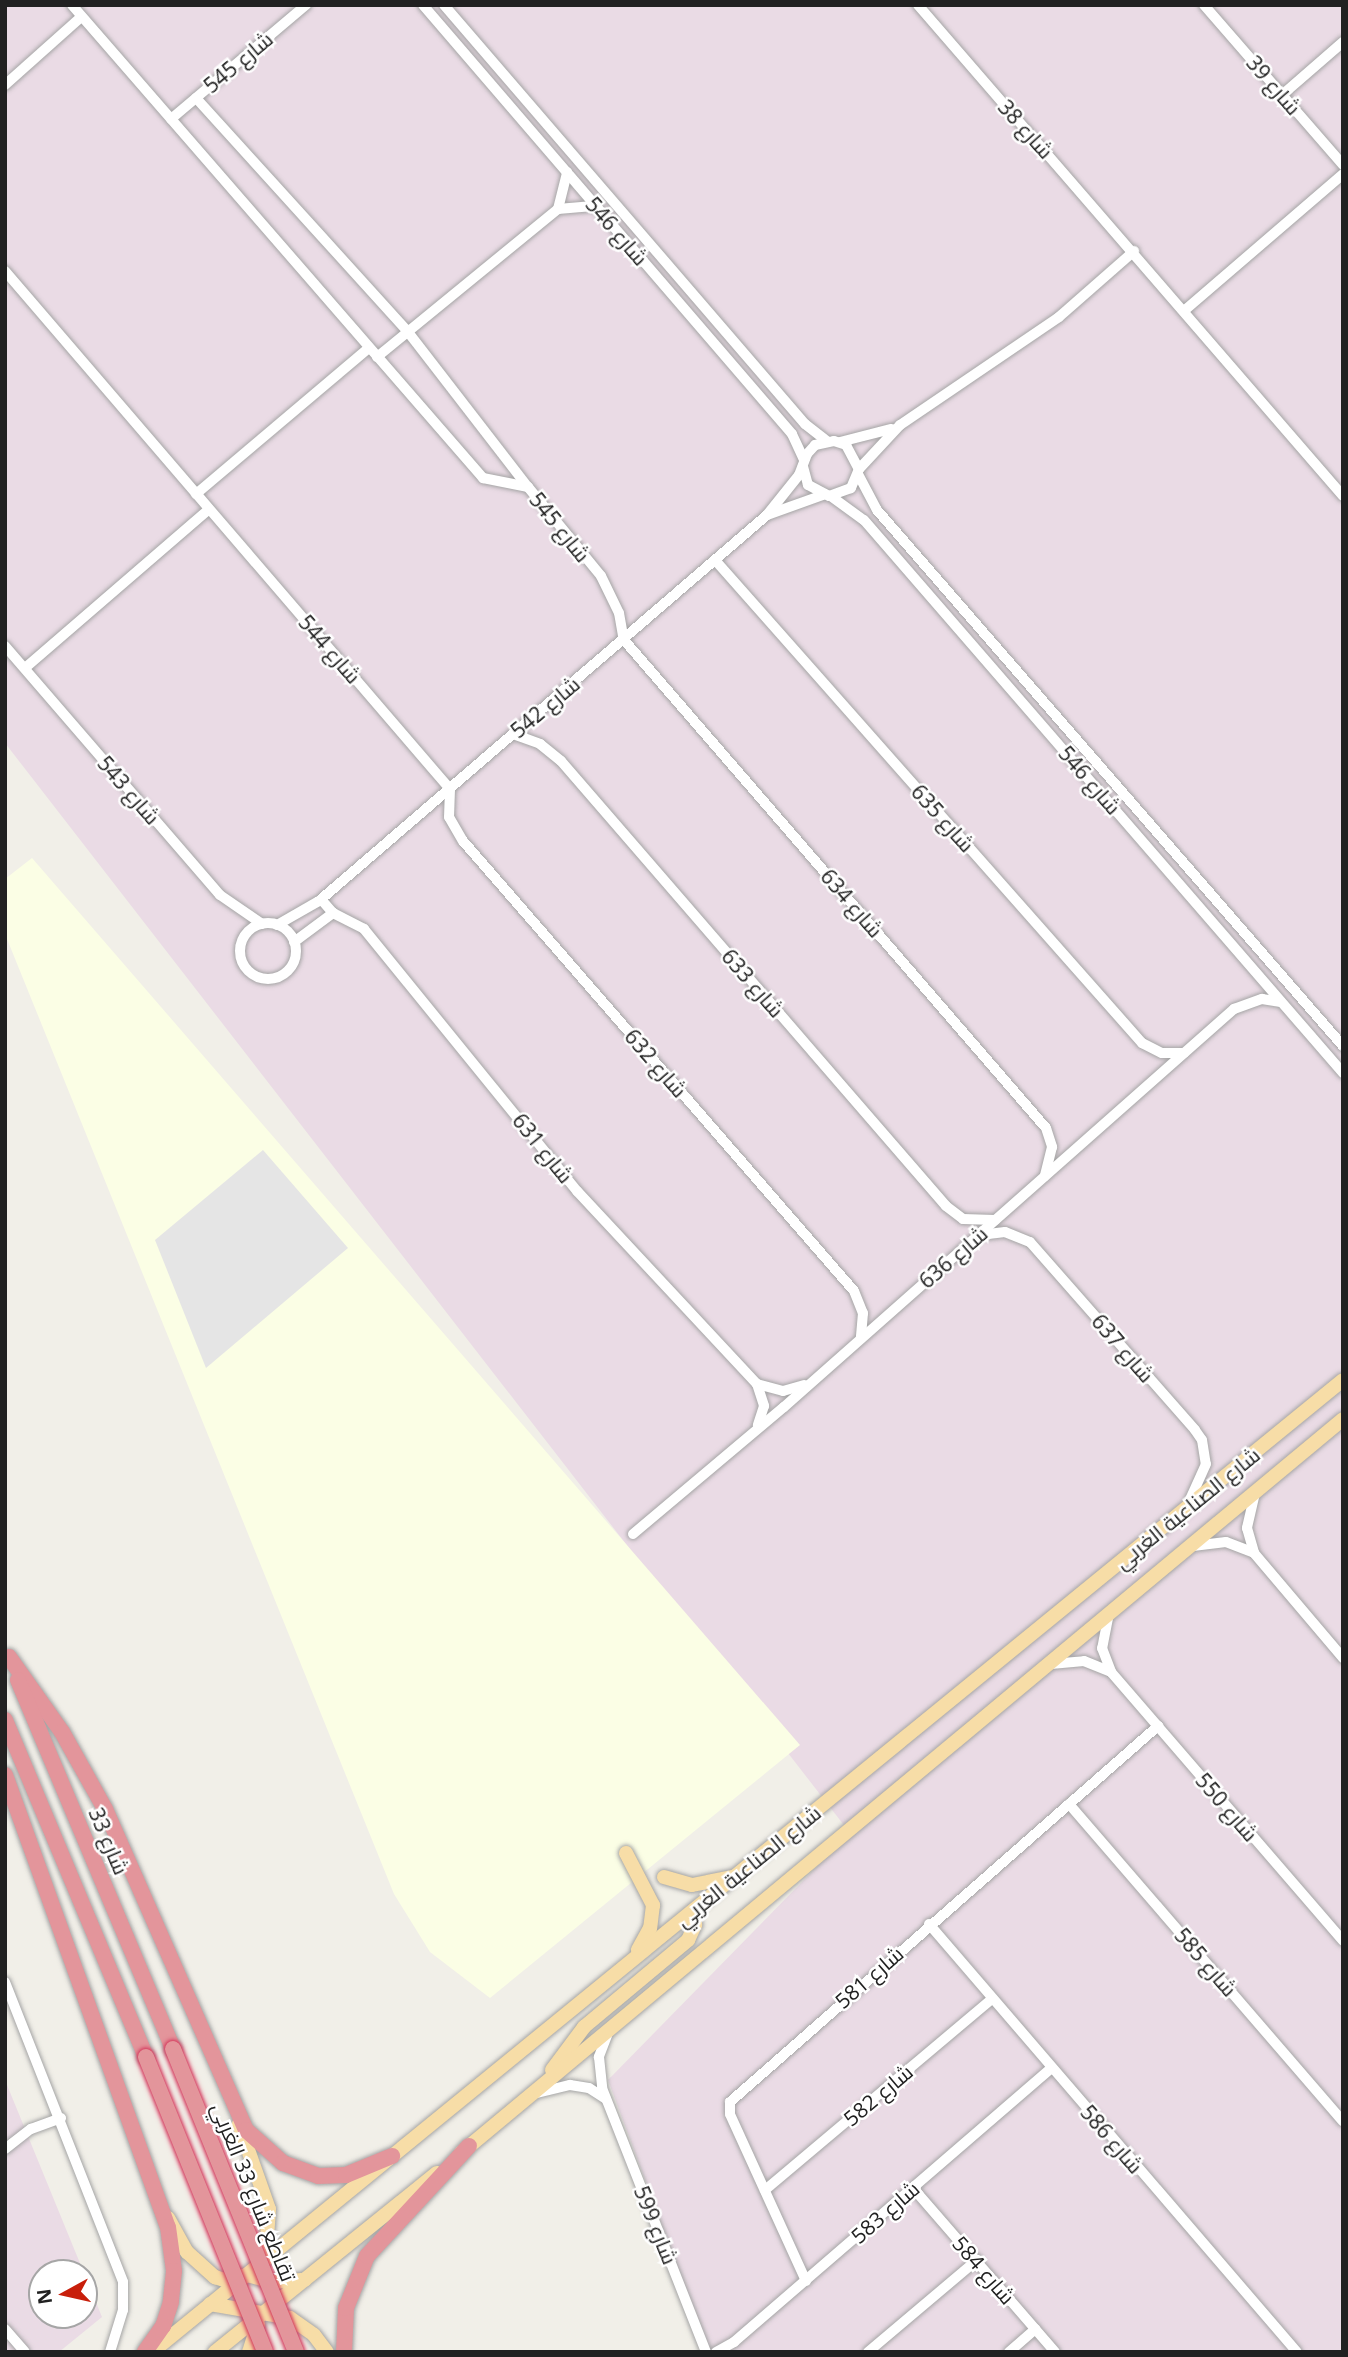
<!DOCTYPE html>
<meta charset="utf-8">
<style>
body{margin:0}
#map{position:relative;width:1348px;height:2357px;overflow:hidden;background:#f1efe8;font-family:"Open Sans",Cairo,sans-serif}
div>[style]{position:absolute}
.industrial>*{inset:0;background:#eadbe5}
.education>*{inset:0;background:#fbfee5}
.parking>*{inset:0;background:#e5e5e5}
.roads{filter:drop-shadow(0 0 2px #a5a5a5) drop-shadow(0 0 2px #a5a5a5)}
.minor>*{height:10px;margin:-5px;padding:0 5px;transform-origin:5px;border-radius:5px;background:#fff}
.minor>.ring{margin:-5px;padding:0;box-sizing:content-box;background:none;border:10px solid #fff;border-radius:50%}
.major>*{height:14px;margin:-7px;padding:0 7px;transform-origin:7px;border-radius:7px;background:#f7dda7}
.highway>*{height:16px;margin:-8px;padding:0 8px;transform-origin:8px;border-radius:8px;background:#e3959b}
.bridges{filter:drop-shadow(0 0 2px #d33258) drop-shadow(0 0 2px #d33258)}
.highway-bridge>*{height:16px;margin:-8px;padding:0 8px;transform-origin:8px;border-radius:8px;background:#e3959b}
span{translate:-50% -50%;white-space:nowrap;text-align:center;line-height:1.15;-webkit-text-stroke:5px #fff;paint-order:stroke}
.street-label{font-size:21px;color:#212121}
.frame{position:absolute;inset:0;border:7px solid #212121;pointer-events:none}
.north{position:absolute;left:28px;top:2259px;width:70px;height:70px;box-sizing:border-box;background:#fff;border:2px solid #a6a6a6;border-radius:50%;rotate:262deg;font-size:19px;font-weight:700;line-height:28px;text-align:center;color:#212121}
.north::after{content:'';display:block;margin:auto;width:24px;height:32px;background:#c81f0b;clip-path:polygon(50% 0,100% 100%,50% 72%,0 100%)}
</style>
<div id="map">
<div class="industrial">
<i style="clip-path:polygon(5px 5px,1343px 5px,1343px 2352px,709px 2352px,608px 2080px,850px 1833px,5px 743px)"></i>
<i style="clip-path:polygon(evenodd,5px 2080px,102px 2317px,59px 2352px,5px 2352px,5px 2080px,42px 2273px,84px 2273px,84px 2315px,42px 2315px,42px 2273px)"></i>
</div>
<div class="education">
<i style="clip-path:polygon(32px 858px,800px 1745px,490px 1998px,430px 1952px,394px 1894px,5px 934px,5px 879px)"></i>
</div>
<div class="parking">
<i style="clip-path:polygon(263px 1150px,348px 1248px,206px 1368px,155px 1240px)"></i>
</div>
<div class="roads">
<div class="minor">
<i style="left:72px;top:5px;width:627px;rotate:49.01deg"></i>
<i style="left:483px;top:478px;width:46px;rotate:11.3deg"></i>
<i style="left:528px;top:487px;width:115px;rotate:50.6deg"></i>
<i style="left:601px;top:576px;width:41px;rotate:64.1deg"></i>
<i style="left:619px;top:613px;width:27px;rotate:80deg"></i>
<i style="left:624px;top:640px;width:645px;rotate:49.15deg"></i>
<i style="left:1046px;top:1128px;width:20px;rotate:72deg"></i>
<i style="left:1052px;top:1147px;width:30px;rotate:104deg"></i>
<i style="left:423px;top:5px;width:566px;rotate:49.3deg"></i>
<i style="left:792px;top:434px;width:29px;rotate:65deg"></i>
<i style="left:444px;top:5px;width:553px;rotate:49.25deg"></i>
<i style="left:805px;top:424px;width:28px;rotate:38deg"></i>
<i style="left:918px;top:5px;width:649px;rotate:49.12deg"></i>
<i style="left:1204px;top:5px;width:212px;rotate:49deg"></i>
<i style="left:5px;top:85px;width:102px;rotate:-41.8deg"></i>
<i style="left:1282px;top:95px;width:81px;rotate:-41deg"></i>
<i style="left:196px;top:98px;width:316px;rotate:47.8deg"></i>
<i style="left:408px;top:332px;width:196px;rotate:52.3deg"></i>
<i style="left:171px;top:119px;width:177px;rotate:-40.2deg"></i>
<i style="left:558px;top:209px;width:38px;rotate:-76deg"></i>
<i style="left:5px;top:271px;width:683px;rotate:49.34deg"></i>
<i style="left:450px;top:789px;width:28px;rotate:92deg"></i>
<i style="left:449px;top:817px;width:28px;rotate:60deg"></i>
<i style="left:463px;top:841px;width:596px;rotate:49.01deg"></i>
<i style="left:854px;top:1291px;width:24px;rotate:68deg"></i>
<i style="left:863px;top:1313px;width:24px;rotate:95deg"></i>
<i style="left:1185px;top:310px;width:208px;rotate:-40.7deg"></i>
<i style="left:377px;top:357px;width:234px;rotate:-39.3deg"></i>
<i style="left:558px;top:209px;width:38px;rotate:-5deg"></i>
<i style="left:840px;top:442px;width:53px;rotate:-14.3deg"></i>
<i style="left:859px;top:469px;width:60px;rotate:-47deg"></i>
<i style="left:900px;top:425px;width:192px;rotate:-34.2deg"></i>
<i style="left:1059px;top:317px;width:100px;rotate:-41.3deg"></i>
<i style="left:858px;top:474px;width:41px;rotate:62.2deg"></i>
<i style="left:877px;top:510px;width:710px;rotate:49deg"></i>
<i style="left:196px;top:494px;width:226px;rotate:-40.2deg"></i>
<i style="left:832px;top:497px;width:39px;rotate:36deg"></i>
<i style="left:864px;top:520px;width:732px;rotate:49.1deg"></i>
<i style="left:767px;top:515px;width:59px;rotate:-19.7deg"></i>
<i style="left:715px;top:560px;width:645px;rotate:48.52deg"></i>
<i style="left:1142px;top:1043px;width:22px;rotate:27deg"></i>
<i style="left:1162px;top:1053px;width:22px"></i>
<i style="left:5px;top:646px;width:329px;rotate:49.2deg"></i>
<i style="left:220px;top:895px;width:51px;rotate:34.6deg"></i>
<i style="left:25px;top:668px;width:243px;rotate:-40.8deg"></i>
<i style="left:513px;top:734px;width:29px;rotate:20deg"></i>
<i style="left:540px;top:744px;width:27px;rotate:39deg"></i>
<i style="left:561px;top:761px;width:588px;rotate:49.13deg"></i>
<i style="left:946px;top:1206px;width:21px;rotate:37deg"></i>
<i style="left:963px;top:1219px;width:32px;rotate:2deg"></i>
<i style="left:333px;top:913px;width:35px;rotate:27deg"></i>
<i style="left:364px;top:929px;width:338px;rotate:50.9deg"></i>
<i style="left:577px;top:1191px;width:264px;rotate:47deg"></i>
<i style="left:757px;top:1384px;width:23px;rotate:72deg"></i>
<i style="left:764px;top:1406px;width:20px;rotate:108deg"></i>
<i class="ring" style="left:240px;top:923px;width:46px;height:46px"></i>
<i style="left:277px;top:925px;width:48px;rotate:-29.7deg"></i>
<i style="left:319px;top:901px;width:591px;rotate:-40.75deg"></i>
<i style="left:767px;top:515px;width:51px;rotate:-51.3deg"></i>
<i style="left:799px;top:475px;width:22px;rotate:-69deg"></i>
<i style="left:807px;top:454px;width:12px;rotate:-48deg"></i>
<i style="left:815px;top:445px;width:19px;rotate:-12deg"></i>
<i style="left:834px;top:441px;width:13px;rotate:18deg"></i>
<i style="left:846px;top:445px;width:27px;rotate:62deg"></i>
<i style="left:859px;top:469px;width:21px;rotate:113deg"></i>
<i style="left:851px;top:488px;width:23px;rotate:160deg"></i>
<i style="left:829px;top:496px;width:24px;rotate:-152deg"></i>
<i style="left:808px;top:485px;width:20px;rotate:-105deg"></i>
<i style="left:294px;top:942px;width:49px;rotate:-36.6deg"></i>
<i style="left:333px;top:913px;width:18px;rotate:-131deg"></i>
<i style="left:980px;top:1235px;width:25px;rotate:-7deg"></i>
<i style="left:1005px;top:1232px;width:27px;rotate:22deg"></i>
<i style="left:1030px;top:1242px;width:250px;rotate:48.7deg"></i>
<i style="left:1195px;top:1430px;width:12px;rotate:55deg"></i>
<i style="left:1202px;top:1440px;width:24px;rotate:81deg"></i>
<i style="left:1206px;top:1464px;width:44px;rotate:114.2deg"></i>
<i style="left:757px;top:1384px;width:27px;rotate:15deg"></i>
<i style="left:783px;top:1391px;width:22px;rotate:-16deg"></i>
<i style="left:1255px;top:1493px;width:36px;rotate:103deg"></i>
<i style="left:1247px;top:1528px;width:26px;rotate:74deg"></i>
<i style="left:1254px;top:1553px;width:138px;rotate:49.7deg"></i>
<i style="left:633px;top:1534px;width:197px;rotate:-40.1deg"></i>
<i style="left:784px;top:1407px;width:601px;rotate:-41.49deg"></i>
<i style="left:1234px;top:1009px;width:30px;rotate:-20deg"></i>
<i style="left:1262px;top:999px;width:19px;rotate:9deg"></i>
<i style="left:1193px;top:1546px;width:33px;rotate:-7deg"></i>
<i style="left:1226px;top:1542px;width:30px;rotate:21deg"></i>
<i style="left:1109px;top:1613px;width:36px;rotate:101deg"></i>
<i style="left:1102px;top:1648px;width:26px;rotate:69deg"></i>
<i style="left:1111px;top:1672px;width:355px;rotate:49.2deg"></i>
<i style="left:1051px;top:1664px;width:33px;rotate:-5deg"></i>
<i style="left:1084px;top:1661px;width:29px;rotate:22deg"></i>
<i style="left:1069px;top:1804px;width:419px;rotate:49.2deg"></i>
<i style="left:929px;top:1924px;width:564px;rotate:49.31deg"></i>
<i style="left:5px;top:1982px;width:322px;rotate:68.5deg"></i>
<i style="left:123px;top:2282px;width:28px;rotate:90deg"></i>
<i style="left:123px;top:2310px;width:44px;rotate:107.2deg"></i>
<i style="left:608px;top:2033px;width:26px;rotate:111deg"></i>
<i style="left:599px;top:2057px;width:31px;rotate:84deg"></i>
<i style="left:602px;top:2088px;width:284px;rotate:68.5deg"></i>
<i style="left:537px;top:2093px;width:34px;rotate:-14deg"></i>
<i style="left:570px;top:2085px;width:19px;rotate:9deg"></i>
<i style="left:589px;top:2088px;width:20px;rotate:33deg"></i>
<i style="left:5px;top:2149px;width:33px;rotate:-38deg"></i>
<i style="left:31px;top:2129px;width:32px;rotate:-20deg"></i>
<i style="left:913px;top:2188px;width:217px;rotate:49.1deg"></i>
<i style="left:765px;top:2190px;width:297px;rotate:-40.1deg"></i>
<i style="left:806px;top:2281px;width:183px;rotate:-114.5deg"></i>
<i style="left:730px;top:2114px;width:12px;rotate:-90deg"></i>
<i style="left:730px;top:2102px;width:570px;rotate:-41.3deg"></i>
<i style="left:5px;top:2329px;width:30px;rotate:49deg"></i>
<i style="left:716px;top:2352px;width:21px;rotate:-29deg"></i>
<i style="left:734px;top:2342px;width:418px;rotate:-40.8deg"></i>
<i style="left:868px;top:2352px;width:143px;rotate:-40.2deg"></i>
<i style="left:1009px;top:2352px;width:35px;rotate:-41deg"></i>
</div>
<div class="major">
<i style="left:626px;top:1853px;width:59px;rotate:62.6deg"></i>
<i style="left:653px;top:1905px;width:23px;rotate:97deg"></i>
<i style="left:650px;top:1928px;width:25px;rotate:119deg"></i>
<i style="left:664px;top:1877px;width:29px;rotate:16deg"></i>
<i style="left:692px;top:1885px;width:47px;rotate:-11.1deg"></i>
<i style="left:552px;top:2070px;width:54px;rotate:-53.3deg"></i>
<i style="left:584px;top:2027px;width:136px;rotate:-39.9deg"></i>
<i style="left:688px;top:1940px;width:17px;rotate:-65deg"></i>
<i style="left:695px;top:1925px;width:13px;rotate:-103deg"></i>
<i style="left:239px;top:2124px;width:90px;rotate:70.6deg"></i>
<i style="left:269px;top:2209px;width:43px;rotate:94deg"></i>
<i style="left:266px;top:2252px;width:11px;rotate:124deg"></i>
<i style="left:461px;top:2153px;width:1147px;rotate:-39.77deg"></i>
<i style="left:168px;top:2218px;width:39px;rotate:61deg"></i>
<i style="left:187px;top:2252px;width:38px;rotate:42deg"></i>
<i style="left:215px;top:2277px;width:9px;rotate:18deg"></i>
<i style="left:224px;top:2280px;width:24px;rotate:-12deg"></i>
<i style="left:247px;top:2275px;width:27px;rotate:15deg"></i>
<i style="left:273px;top:2282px;width:32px;rotate:-4deg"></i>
<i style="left:210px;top:2304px;width:81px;rotate:9.9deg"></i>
<i style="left:290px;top:2318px;width:29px;rotate:35deg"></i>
<i style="left:314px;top:2335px;width:21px;rotate:53deg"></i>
<i style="left:152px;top:2352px;width:1537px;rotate:-39.22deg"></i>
<i style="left:215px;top:2352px;width:285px;rotate:-38.9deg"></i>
<i style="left:249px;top:2352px;width:29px;rotate:-72deg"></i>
</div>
<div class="highway">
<i style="left:9px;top:1657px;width:92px;rotate:54.8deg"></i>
<i style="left:62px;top:1732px;width:88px;rotate:60.8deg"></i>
<i style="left:105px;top:1809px;width:351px;rotate:66.3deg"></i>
<i style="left:246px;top:2130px;width:50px;rotate:41.7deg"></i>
<i style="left:283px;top:2163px;width:37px;rotate:20deg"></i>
<i style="left:318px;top:2176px;width:28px;rotate:-2deg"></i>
<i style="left:346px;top:2175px;width:50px;rotate:-22.4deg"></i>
<i style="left:18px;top:1680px;width:400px;rotate:67.2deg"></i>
<i style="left:5px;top:1720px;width:365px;rotate:67.3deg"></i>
<i style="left:5px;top:1775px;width:480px;rotate:70.2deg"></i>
<i style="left:168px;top:2227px;width:44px;rotate:82.2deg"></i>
<i style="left:174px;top:2271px;width:31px;rotate:96deg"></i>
<i style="left:171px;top:2302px;width:25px;rotate:108deg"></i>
<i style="left:163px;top:2326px;width:32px;rotate:125deg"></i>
<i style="left:344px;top:2352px;width:44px;rotate:-87.4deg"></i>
<i style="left:346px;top:2308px;width:56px;rotate:-68deg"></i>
<i style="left:367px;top:2256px;width:150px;rotate:-47.2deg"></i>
</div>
</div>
<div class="bridges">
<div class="highway-bridge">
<i style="left:173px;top:2049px;width:327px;rotate:67.9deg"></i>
<i style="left:146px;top:2057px;width:318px;rotate:68deg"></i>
</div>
</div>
<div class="street-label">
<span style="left:238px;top:62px;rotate:-40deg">شارع 545</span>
<span style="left:1274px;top:85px;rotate:49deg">شارع 39</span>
<span style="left:1026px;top:129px;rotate:48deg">شارع 38</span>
<span style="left:617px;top:231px;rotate:49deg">شارع 546</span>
<span style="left:560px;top:527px;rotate:51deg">شارع 545</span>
<span style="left:330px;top:649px;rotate:49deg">شارع 544</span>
<span style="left:545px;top:707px;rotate:-40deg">شارع 542</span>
<span style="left:1090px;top:780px;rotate:49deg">شارع 546</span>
<span style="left:129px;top:790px;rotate:49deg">شارع 543</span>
<span style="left:943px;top:818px;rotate:48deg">شارع 635</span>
<span style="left:852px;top:903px;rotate:49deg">شارع 634</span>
<span style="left:753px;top:983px;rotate:49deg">شارع 633</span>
<span style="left:656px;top:1063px;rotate:49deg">شارع 632</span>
<span style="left:543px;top:1148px;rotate:51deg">شارع 631</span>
<span style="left:953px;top:1257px;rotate:-41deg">شارع 636</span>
<span style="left:1123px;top:1348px;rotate:49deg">شارع 637</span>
<span style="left:1187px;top:1508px;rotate:-39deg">شارع الصناعية الغربي</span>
<span style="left:1227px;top:1807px;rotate:49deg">شارع 550</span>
<span style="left:109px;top:1841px;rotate:67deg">شارع 33</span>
<span style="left:748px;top:1866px;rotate:-39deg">شارع الصناعية الغربي</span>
<span style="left:1206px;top:1962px;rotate:49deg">شارع 585</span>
<span style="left:869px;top:1977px;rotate:-41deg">شارع 581</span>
<span style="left:878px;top:2095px;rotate:-40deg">شارع 582</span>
<span style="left:1112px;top:2139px;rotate:49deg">شارع 586</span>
<span style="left:254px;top:2192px;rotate:68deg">تقاطع شارع 33 الغربي</span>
<span style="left:885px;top:2212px;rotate:-41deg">شارع 583</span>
<span style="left:656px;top:2225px;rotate:68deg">شارع 599</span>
<span style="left:984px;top:2270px;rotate:49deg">شارع 584</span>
</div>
<div class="frame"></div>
<div class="north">N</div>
</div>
